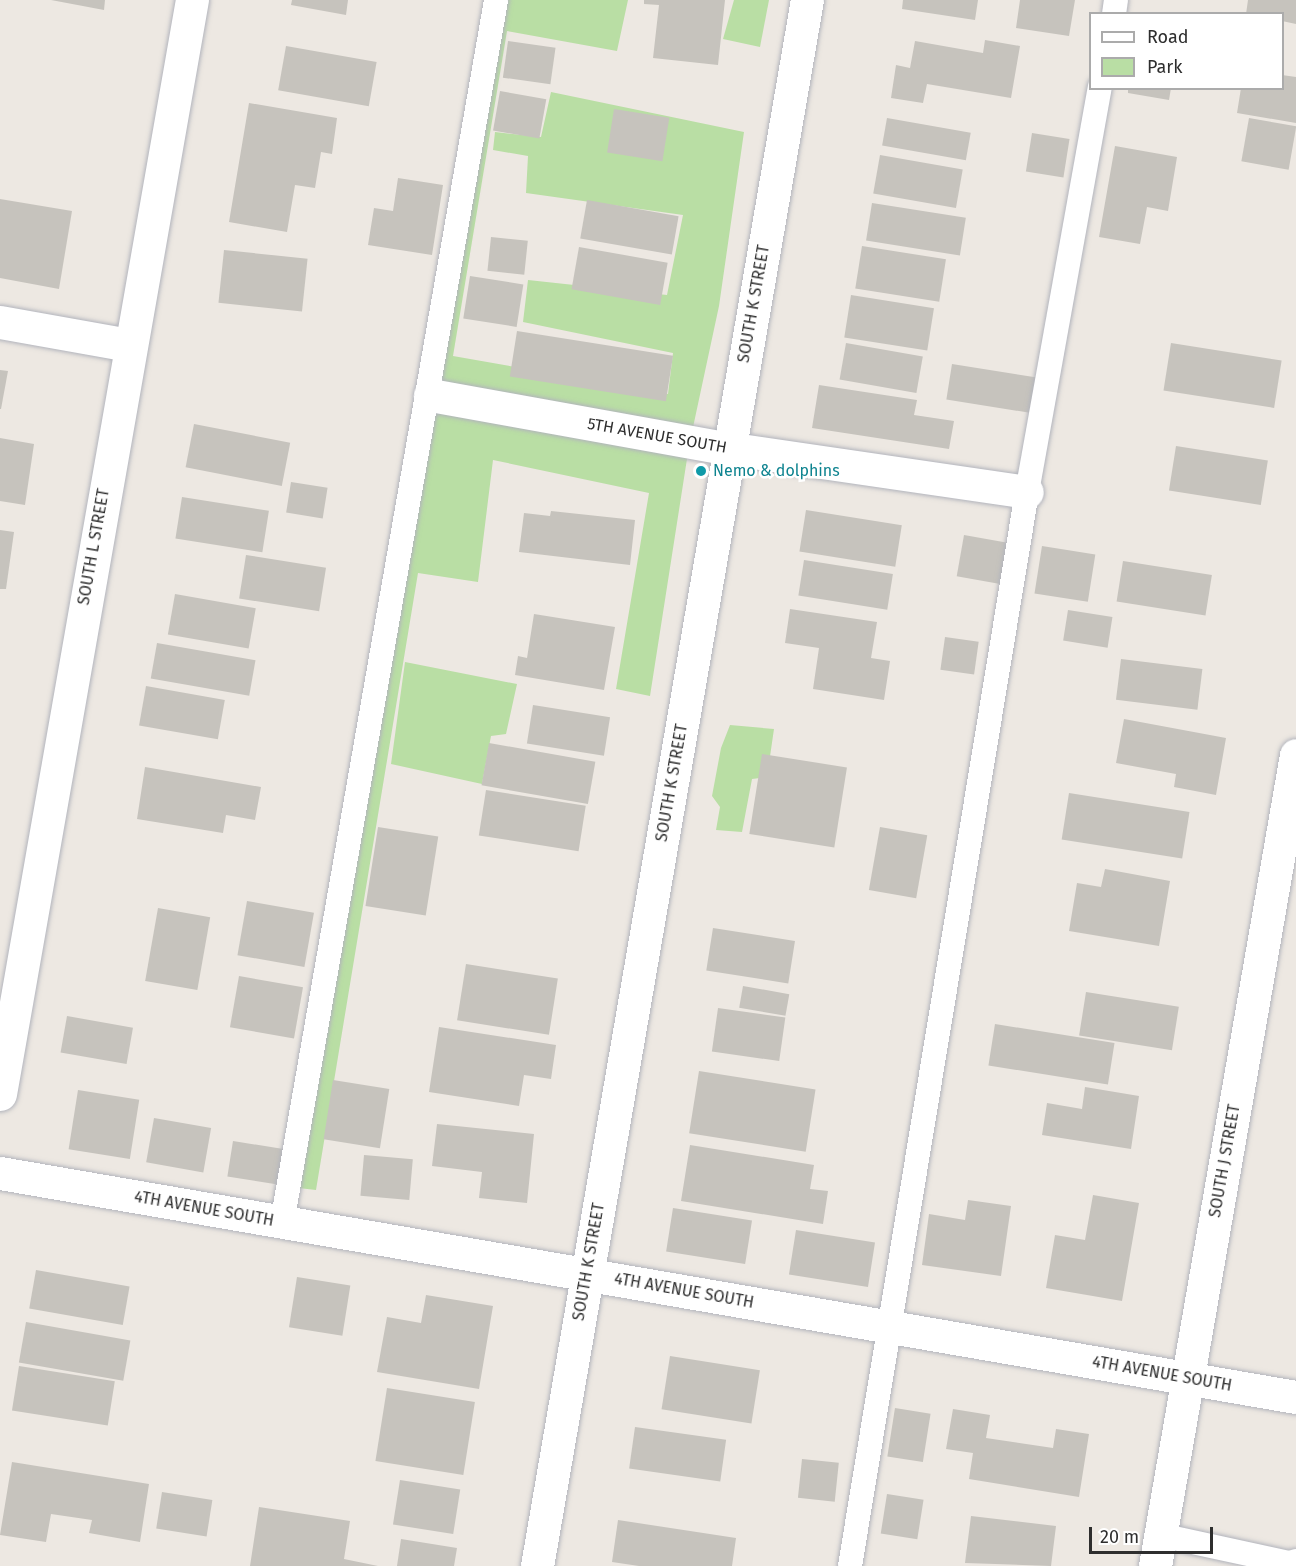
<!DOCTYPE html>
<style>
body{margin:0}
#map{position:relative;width:1296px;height:1566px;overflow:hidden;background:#ede8e2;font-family:"Fira Sans",sans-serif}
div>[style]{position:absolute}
.green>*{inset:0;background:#b9dea4}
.building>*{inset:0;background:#c6c3bd;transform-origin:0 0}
.roads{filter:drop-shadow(0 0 2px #b2b4bc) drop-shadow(0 0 2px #b2b4bc)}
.service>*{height:24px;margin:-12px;padding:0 12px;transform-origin:12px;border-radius:12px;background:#fff}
.minor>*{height:33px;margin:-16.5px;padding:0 16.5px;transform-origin:16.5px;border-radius:16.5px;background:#fff}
.dots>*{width:16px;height:16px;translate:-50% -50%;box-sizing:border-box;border:3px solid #fff;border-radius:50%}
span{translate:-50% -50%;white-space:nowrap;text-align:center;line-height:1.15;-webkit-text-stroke:5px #fff;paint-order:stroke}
.street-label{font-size:16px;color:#2e2e2e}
.culture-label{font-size:16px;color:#0d838f}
.left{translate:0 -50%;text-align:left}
.legend{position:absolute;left:1089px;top:12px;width:195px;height:78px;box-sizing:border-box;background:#fff;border:2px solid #ababab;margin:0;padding:8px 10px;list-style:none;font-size:18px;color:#2e2e2e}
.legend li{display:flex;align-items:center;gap:12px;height:30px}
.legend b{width:30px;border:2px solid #ababab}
.scale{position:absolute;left:1089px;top:1527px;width:124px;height:27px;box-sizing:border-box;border:3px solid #2e2e2e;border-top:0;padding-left:8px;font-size:18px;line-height:21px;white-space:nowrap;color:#2e2e2e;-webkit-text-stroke:4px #fff;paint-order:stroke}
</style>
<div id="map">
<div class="green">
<i style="clip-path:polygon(485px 0,628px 0,617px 51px,507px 31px,453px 356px,668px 394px,673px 353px,523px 322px,528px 280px,667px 295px,683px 215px,526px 193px,528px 156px,493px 150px,495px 132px,541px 137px,551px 92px,744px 132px,719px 306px,689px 446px,650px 696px,616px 689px,649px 493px,493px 460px,478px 582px,418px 573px,316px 1190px,281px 1186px)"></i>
<i style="clip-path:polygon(734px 0,769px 0,760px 47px,723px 39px)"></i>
<i style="clip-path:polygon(405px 662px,517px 684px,506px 734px,491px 736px,482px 784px,391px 764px)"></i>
<i style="clip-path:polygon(730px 725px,774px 729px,767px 777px,752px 779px,742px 832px,716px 830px,720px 807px,712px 796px,721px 748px)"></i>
</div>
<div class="building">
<i style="clip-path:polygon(51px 0,105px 0,104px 10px)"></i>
<i style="clip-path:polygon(292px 0,348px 0,346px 15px,291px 5px)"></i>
<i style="clip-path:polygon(644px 0,725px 0,718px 65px,653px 58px,659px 5px,644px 4px)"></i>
<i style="clip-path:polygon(903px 0,978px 0,975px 20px,902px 9px)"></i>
<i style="clip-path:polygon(1020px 0,1075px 0,1069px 36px,1016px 28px)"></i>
<i style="clip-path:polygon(1248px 0,1296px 0,1296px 24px,1282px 21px,1282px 14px,1246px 14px)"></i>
<i style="clip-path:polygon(985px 40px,1020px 46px,1011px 98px,927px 84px,923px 103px,891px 98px,896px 65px,910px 68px,915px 41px,983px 53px)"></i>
<i style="left:508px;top:41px;width:48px;height:37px;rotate:8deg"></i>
<i style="left:286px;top:46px;width:92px;height:45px;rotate:10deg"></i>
<i style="clip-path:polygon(1282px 75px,1296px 77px,1296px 123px,1237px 113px,1241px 88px,1282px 88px)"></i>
<i style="clip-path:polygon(1128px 88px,1171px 88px,1169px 100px,1128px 93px)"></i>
<i style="left:500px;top:91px;width:47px;height:40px;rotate:10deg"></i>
<i style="clip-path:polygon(249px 103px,337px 118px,332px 154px,321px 152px,315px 188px,295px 185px,287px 232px,229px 222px)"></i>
<i style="left:614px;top:109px;width:56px;height:44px;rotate:9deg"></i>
<i style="left:887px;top:118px;width:85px;height:28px;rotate:10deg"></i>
<i style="left:1249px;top:118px;width:48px;height:44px;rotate:10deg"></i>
<i style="left:1032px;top:133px;width:38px;height:39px;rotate:9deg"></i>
<i style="clip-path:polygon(1115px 146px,1177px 157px,1168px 211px,1147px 207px,1140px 244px,1099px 237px)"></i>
<i style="left:880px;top:155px;width:84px;height:39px;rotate:10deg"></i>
<i style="clip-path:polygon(398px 178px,443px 185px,432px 255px,368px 245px,374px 208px,393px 211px)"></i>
<i style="clip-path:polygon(0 199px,72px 211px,59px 289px,0 278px)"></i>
<i style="left:587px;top:200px;width:93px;height:39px;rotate:10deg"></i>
<i style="left:872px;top:203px;width:95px;height:38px;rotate:9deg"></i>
<i style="left:491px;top:237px;width:37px;height:34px;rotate:6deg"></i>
<i style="left:862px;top:246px;width:85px;height:43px;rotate:9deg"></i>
<i style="left:579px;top:247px;width:90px;height:43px;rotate:10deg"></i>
<i style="left:224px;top:250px;width:84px;height:53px;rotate:6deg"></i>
<i style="left:470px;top:276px;width:54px;height:43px;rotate:9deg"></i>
<i style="left:851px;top:295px;width:84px;height:43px;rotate:9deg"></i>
<i style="left:517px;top:331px;width:158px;height:46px;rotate:9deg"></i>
<i style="left:846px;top:343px;width:78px;height:37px;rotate:10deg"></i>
<i style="left:1171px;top:343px;width:112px;height:48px;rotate:9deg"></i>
<i style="left:952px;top:364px;width:86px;height:36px;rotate:9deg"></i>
<i style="clip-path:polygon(0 370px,8px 371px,1px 409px,0 409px)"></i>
<i style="clip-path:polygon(819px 385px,917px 400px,914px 415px,954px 421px,949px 449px,812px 428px)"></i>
<i style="left:194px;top:424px;width:98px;height:44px;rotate:11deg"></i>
<i style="clip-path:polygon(0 438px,34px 444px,25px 505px,0 501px)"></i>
<i style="left:1176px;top:446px;width:93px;height:45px;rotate:9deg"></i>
<i style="left:291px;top:482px;width:37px;height:31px;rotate:9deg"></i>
<i style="left:182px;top:497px;width:88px;height:42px;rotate:9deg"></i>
<i style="left:806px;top:510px;width:97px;height:42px;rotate:9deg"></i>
<i style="clip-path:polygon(551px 511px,635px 520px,630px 565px,519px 552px,524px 513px,550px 516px)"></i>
<i style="clip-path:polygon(0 530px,14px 532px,6px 589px,0 589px)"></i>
<i style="left:964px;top:535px;width:47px;height:42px;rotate:10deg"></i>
<i style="left:1042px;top:546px;width:54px;height:48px;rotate:9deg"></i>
<i style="left:246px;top:555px;width:81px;height:44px;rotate:9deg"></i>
<i style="left:804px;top:560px;width:90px;height:36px;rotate:9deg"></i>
<i style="left:1123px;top:561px;width:90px;height:41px;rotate:9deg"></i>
<i style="left:175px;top:594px;width:82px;height:41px;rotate:10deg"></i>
<i style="clip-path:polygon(790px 609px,877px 622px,871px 658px,890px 661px,884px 700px,813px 689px,819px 648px,785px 643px)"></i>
<i style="left:1068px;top:610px;width:45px;height:31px;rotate:9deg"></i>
<i style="clip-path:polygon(534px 614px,615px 627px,604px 690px,515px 675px,518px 656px,527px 658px)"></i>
<i style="left:945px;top:637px;width:34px;height:33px;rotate:8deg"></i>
<i style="left:157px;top:643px;width:100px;height:36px;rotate:10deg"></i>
<i style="left:1121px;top:659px;width:82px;height:41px;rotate:7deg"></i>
<i style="left:146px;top:686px;width:80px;height:40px;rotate:10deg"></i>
<i style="left:533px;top:705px;width:78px;height:39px;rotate:9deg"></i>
<i style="clip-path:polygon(1124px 719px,1226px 738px,1216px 795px,1174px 787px,1176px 774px,1116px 763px)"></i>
<i style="left:489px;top:743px;width:108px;height:43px;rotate:10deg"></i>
<i style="left:762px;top:754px;width:86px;height:81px;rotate:9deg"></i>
<i style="clip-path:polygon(145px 767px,261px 787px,255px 820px,226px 815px,223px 833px,137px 819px)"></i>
<i style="left:486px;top:790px;width:101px;height:46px;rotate:9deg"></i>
<i style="left:1069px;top:793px;width:122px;height:47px;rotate:9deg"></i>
<i style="left:378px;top:827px;width:61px;height:80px;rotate:9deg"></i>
<i style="left:880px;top:827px;width:48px;height:64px;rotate:10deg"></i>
<i style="clip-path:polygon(1105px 869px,1170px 881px,1159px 946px,1069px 931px,1077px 883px,1101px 887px)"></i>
<i style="left:247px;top:901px;width:68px;height:55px;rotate:10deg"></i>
<i style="left:158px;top:908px;width:53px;height:74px;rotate:10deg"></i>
<i style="left:713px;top:928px;width:83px;height:43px;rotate:9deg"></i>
<i style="left:466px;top:964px;width:93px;height:57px;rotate:9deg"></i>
<i style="left:239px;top:976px;width:65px;height:52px;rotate:10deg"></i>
<i style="left:743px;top:986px;width:47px;height:22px;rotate:10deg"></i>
<i style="left:1086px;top:992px;width:94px;height:44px;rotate:9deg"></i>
<i style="left:718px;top:1008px;width:68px;height:44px;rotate:8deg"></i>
<i style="left:67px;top:1016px;width:67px;height:37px;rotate:10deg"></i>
<i style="left:995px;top:1024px;width:121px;height:42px;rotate:9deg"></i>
<i style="clip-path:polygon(439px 1027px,556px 1045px,551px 1079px,524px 1075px,519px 1106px,429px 1092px)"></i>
<i style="left:699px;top:1071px;width:118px;height:63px;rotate:9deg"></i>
<i style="left:333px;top:1080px;width:57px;height:60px;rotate:9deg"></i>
<i style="clip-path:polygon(1085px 1087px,1139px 1096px,1131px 1149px,1042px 1135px,1047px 1103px,1082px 1109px)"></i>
<i style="left:78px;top:1090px;width:62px;height:60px;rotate:9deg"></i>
<i style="left:154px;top:1118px;width:58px;height:45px;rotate:10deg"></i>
<i style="clip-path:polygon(437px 1124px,534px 1134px,527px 1203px,479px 1198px,482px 1172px,432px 1166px)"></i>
<i style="left:233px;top:1141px;width:51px;height:36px;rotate:9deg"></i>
<i style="clip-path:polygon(690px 1145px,814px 1165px,810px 1189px,828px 1191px,823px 1224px,681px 1201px)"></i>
<i style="left:364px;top:1155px;width:49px;height:41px;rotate:5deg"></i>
<i style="clip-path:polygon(1093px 1195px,1139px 1203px,1122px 1301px,1046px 1288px,1055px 1235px,1085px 1240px)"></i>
<i style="clip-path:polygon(968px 1200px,1011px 1206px,1001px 1276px,922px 1265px,929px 1214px,965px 1220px)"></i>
<i style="left:673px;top:1208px;width:80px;height:44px;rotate:9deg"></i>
<i style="left:796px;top:1230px;width:80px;height:45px;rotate:9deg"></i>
<i style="left:36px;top:1270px;width:95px;height:39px;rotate:10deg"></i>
<i style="left:297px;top:1277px;width:54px;height:51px;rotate:9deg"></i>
<i style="clip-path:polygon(426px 1295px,493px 1306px,479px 1389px,377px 1372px,387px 1317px,421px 1323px)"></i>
<i style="left:26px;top:1322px;width:106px;height:41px;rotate:10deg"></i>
<i style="left:670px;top:1356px;width:91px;height:54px;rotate:9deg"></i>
<i style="left:19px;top:1366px;width:97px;height:45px;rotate:9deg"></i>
<i style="left:387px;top:1388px;width:89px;height:74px;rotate:9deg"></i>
<i style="left:895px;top:1408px;width:36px;height:49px;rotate:9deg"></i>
<i style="clip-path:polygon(953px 1409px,990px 1415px,986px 1438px,1053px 1448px,1056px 1429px,1089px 1434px,1079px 1497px,969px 1479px,973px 1453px,946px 1449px)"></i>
<i style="left:635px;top:1427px;width:92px;height:42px;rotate:8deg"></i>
<i style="left:802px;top:1459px;width:37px;height:39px;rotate:6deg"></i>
<i style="clip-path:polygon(12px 1462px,149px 1484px,140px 1542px,89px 1533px,92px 1520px,51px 1514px,46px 1542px,0 1535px)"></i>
<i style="left:400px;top:1480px;width:61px;height:45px;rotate:9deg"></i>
<i style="left:162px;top:1492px;width:51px;height:37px;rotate:9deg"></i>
<i style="left:887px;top:1494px;width:37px;height:40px;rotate:9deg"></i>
<i style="clip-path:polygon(259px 1507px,350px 1521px,344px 1559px,378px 1566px,250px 1566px)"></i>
<i style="clip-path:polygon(971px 1516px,1056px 1526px,1051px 1566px,965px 1563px)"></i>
<i style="clip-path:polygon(618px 1520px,736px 1538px,732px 1566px,639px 1566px,612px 1562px)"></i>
<i style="clip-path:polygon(401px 1539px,457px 1548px,454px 1566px,397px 1566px)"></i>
</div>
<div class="roads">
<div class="service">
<i style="left:1114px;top:14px;width:14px;rotate:-82deg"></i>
<i style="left:282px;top:1223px;width:1242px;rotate:-80.07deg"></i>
<i style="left:1160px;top:1535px;width:133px;rotate:12.2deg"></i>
<i style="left:1290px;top:1563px;width:6px;rotate:-18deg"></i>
<i style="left:850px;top:1566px;width:1088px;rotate:-80.64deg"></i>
<i style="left:1027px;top:492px;width:411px;rotate:-79.8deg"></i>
</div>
<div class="minor">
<i style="left:0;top:322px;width:131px;rotate:10.1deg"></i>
<i style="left:430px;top:395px;width:294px;rotate:10.2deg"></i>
<i style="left:719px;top:447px;width:311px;rotate:8.3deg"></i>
<i style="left:0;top:1094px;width:1111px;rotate:-80.05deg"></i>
<i style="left:0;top:1173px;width:1315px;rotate:9.81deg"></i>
<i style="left:537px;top:1566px;width:1589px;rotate:-80.22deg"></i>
<i style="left:1155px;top:1566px;width:823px;rotate:-80.14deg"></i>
</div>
</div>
<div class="dots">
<i style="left:701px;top:471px;background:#0f9aa8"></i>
</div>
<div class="street-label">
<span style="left:754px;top:304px;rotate:-80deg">SOUTH K STREET</span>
<span style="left:657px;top:436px;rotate:10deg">5TH AVENUE SOUTH</span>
<span style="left:94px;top:547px;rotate:-80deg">SOUTH L STREET</span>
<span style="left:672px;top:783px;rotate:-80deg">SOUTH K STREET</span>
<span style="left:1225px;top:1161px;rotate:-80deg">SOUTH J STREET</span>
<span style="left:204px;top:1209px;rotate:10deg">4TH AVENUE SOUTH</span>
<span style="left:589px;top:1262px;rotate:-80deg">SOUTH K STREET</span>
<span style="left:684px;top:1291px;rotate:10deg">4TH AVENUE SOUTH</span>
<span style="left:1162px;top:1374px;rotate:10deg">4TH AVENUE SOUTH</span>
</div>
<div class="culture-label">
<span class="left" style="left:713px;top:471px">Nemo &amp; dolphins</span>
</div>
<ul class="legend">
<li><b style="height:8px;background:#fff"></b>Road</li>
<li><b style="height:16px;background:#b9dea4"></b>Park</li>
</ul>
<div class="scale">20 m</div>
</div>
